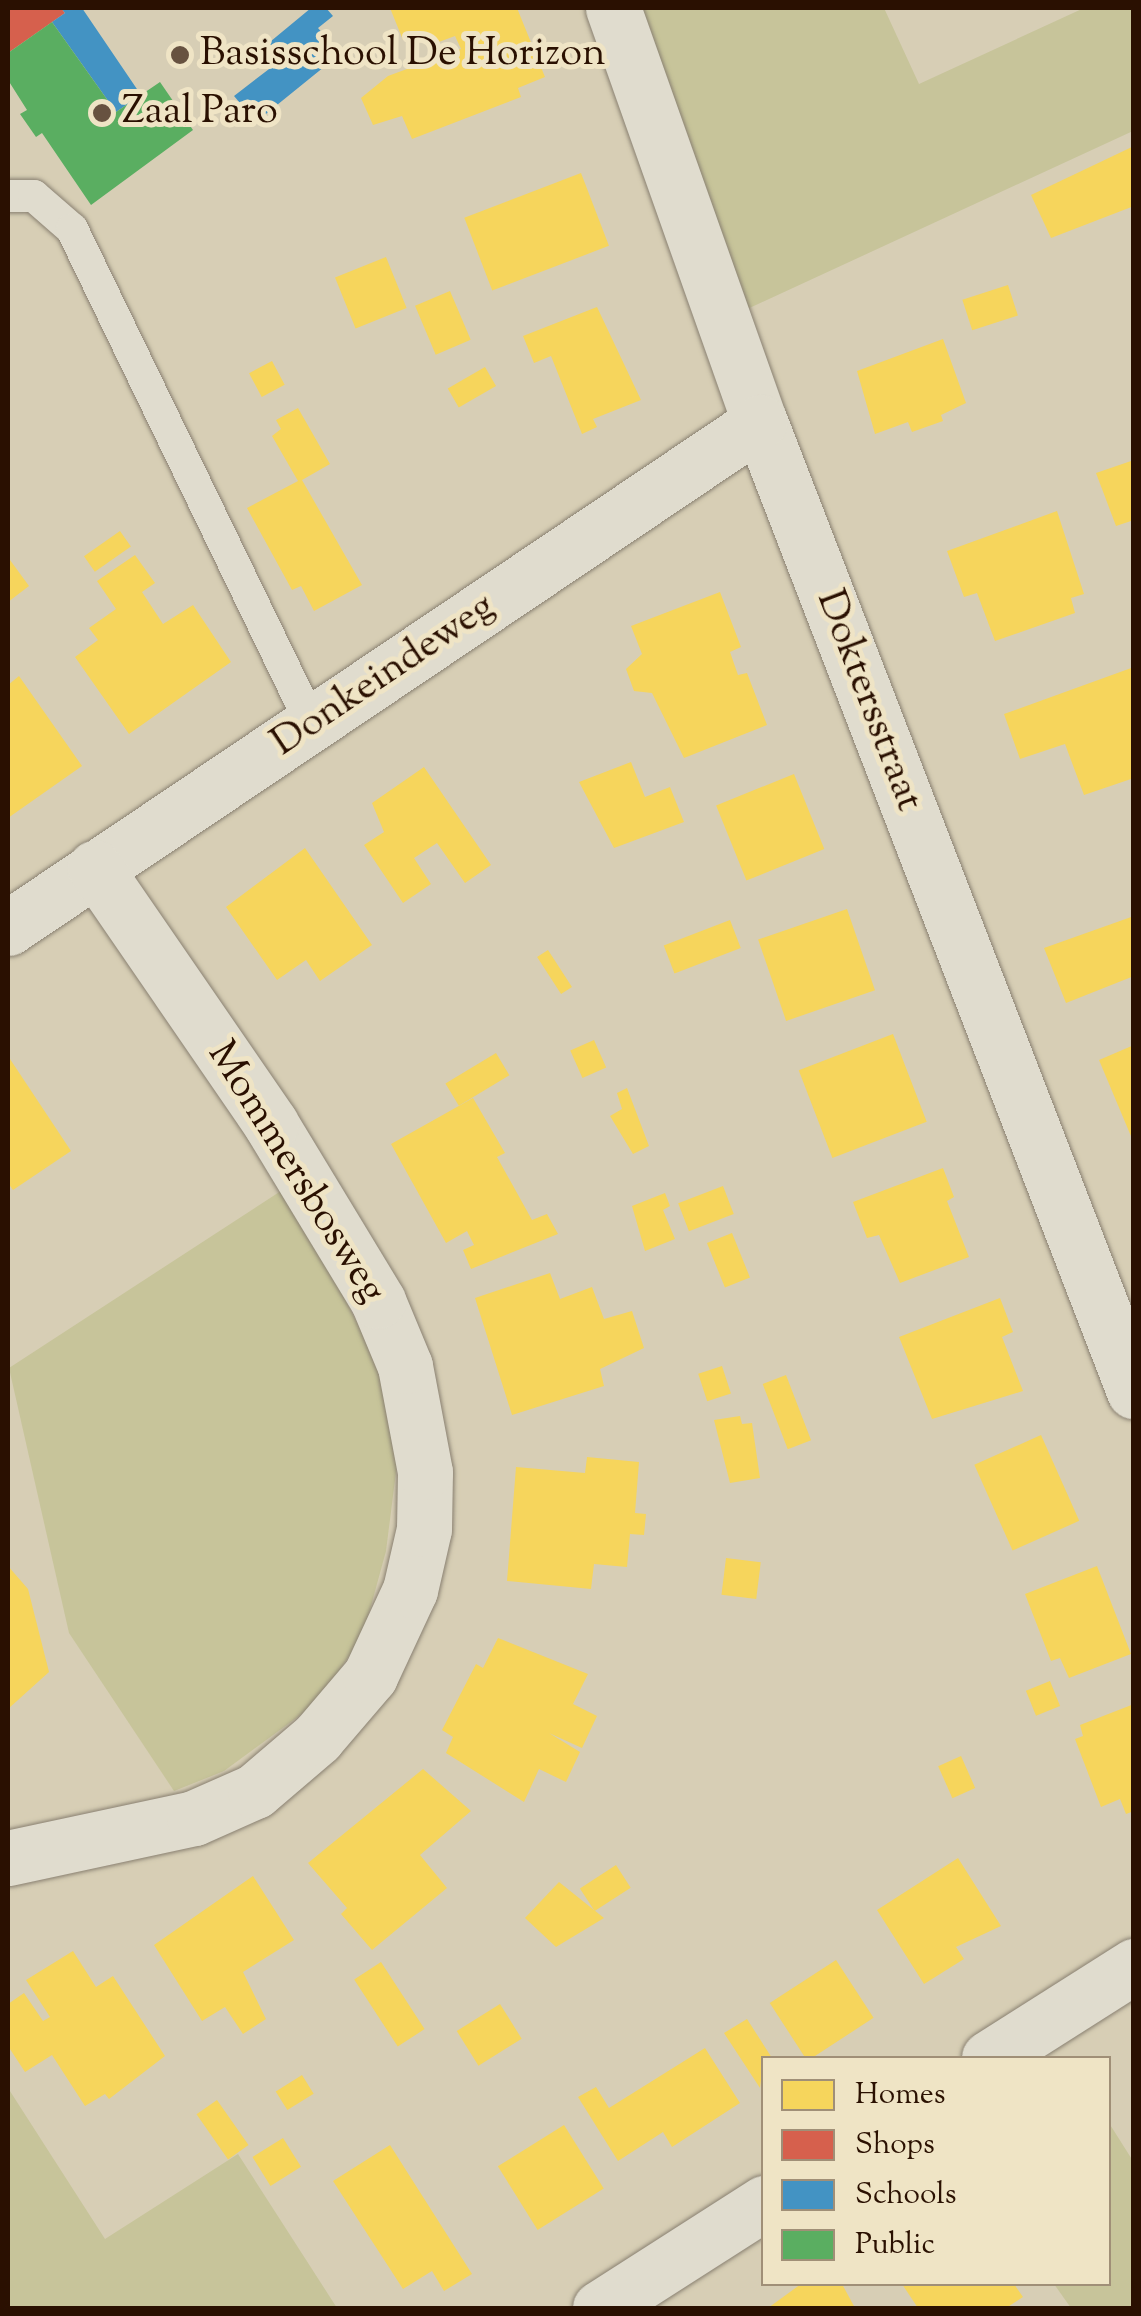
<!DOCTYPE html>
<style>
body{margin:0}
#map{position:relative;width:1141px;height:2316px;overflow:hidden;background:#d7ceb5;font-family:"Sorts Mill Goudy",serif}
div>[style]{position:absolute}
.green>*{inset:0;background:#c7c49a}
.homes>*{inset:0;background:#f6d55c;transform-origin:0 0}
.shops>*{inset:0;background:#d6604d}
.schools>*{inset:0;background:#4393c3}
.public>*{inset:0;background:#5aae61}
.roads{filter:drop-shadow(0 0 2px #898071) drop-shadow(0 0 2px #898071)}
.service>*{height:32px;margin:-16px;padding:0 16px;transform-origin:16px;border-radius:16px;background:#e0dcce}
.minor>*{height:55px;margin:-27.5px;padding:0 27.5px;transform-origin:27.5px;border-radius:27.5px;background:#e0dcce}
.dots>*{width:28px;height:28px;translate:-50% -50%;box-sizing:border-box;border:5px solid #efe4c5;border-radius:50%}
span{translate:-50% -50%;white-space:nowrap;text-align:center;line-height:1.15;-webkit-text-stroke:10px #efe4c5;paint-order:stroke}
.poi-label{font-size:40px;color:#2a1001}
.left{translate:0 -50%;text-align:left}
.street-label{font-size:40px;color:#2a1001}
.frame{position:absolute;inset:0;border:10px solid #2a1001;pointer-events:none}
.legend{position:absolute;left:761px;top:2056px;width:350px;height:230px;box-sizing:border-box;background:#efe4c5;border:2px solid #a08f77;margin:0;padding:12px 18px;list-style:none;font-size:30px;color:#2a1001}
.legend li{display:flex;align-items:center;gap:20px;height:50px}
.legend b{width:50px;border:2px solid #a08f77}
</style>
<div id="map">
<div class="green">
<i style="clip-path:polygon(636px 8px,884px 8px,919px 84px,1084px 8px,1133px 8px,1133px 131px,743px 311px)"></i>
<i style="clip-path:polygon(287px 1187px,381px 1369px,397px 1464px,386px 1551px,363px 1635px,318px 1702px,224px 1771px,174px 1791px,69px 1633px,9px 1368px)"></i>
<i style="clip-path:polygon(8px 2088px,105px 2239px,238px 2154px,337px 2308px,8px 2308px)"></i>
<i style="clip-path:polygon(1109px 2123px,1133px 2161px,1133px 2308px,1071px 2308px,1054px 2284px,1108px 2284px)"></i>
</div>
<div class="homes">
<i style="clip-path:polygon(390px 8px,517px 8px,545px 77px,518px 88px,521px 97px,412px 139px,402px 116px,373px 125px,361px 98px,388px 76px,461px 49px,455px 36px,428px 46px,423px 33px,403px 40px)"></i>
<i style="clip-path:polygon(1134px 146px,1134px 206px,1051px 238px,1031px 195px)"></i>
<i style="left:581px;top:173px;width:78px;height:125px;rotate:69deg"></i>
<i style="left:386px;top:257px;width:55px;height:55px;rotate:68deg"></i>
<i style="left:1008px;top:285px;width:32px;height:48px;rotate:72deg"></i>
<i style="left:450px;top:291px;width:53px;height:38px;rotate:67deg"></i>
<i style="clip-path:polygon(597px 307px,641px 400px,593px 419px,597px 427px,582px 434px,551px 356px,534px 363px,523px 336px)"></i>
<i style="clip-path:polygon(943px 339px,966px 403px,941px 415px,943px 421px,912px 432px,908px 422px,875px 434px,857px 371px)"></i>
<i style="left:272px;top:361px;width:27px;height:26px;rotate:62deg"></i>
<i style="left:485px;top:367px;width:22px;height:43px;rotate:60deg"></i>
<i style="clip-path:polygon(298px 408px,330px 464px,302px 480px,362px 585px,314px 611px,301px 586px,292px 590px,247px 508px,298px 481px,272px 436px,281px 429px,276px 420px)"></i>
<i style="clip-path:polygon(1134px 460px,1134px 520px,1116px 526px,1096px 473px)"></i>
<i style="clip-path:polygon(1057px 511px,1084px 594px,1071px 598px,1075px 613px,995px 641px,977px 593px,964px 597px,947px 551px)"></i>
<i style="left:120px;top:531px;width:19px;height:44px;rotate:55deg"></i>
<i style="clip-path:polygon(135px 555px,155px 583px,142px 592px,163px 624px,193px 605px,231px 662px,129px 734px,75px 657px,98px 640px,89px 628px,116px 609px,97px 581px)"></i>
<i style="clip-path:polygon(10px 560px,29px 586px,8px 602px,8px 562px)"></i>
<i style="clip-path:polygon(720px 592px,741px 647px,730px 652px,738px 675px,747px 673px,767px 725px,684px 758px,652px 693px,634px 691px,626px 669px,642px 654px,631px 626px)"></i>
<i style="clip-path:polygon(1134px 667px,1134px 778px,1084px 795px,1065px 744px,1020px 759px,1004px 714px)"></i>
<i style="clip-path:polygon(19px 676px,82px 766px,8px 818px,8px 685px)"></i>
<i style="clip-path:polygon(631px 762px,645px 797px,670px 787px,684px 822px,614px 848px,579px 782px)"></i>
<i style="clip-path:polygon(424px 767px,491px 865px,465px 883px,437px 843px,414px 858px,431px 884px,403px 903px,364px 845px,384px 832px,372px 803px)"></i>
<i style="left:794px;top:774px;width:81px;height:84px;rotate:68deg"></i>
<i style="clip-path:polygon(305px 848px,372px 945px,320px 981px,306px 960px,277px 980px,226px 907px)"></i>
<i style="left:847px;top:909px;width:86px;height:94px;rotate:71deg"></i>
<i style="clip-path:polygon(1134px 916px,1134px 976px,1066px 1003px,1044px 948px)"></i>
<i style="left:730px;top:920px;width:30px;height:71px;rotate:69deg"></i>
<i style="left:548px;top:950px;width:44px;height:13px;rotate:57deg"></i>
<i style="left:893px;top:1034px;width:94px;height:101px;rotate:69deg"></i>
<i style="left:594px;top:1040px;width:30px;height:26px;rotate:66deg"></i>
<i style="clip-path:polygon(1134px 1045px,1134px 1141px,1133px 1141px,1099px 1060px)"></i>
<i style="left:496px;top:1053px;width:26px;height:59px;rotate:59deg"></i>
<i style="clip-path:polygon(8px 1056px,71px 1151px,13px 1190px,8px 1183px)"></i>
<i style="clip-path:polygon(627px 1088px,649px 1146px,633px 1154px,610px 1116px,622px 1109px,617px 1093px)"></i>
<i style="clip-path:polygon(473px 1098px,505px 1153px,497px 1157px,532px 1220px,547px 1214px,558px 1234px,471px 1269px,463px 1250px,474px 1245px,467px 1231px,446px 1243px,391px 1144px)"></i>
<i style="clip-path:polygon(943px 1168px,954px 1197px,947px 1201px,969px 1257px,900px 1283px,879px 1235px,867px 1238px,853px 1202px)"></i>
<i style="left:723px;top:1186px;width:30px;height:48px;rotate:69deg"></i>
<i style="clip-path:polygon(665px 1193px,670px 1206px,663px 1210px,675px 1239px,645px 1251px,632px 1206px)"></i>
<i style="left:732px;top:1233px;width:48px;height:27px;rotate:68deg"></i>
<i style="clip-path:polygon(550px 1273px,560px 1299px,592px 1287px,604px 1319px,632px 1311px,644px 1348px,600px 1369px,604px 1386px,512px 1415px,475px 1298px)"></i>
<i style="clip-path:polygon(1000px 1298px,1013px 1332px,1002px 1337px,1023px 1391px,932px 1419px,899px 1337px)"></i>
<i style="left:722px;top:1366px;width:29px;height:25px;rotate:72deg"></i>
<i style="left:786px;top:1375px;width:70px;height:25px;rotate:69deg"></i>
<i style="clip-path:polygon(740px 1416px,742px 1424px,752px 1423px,760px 1478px,730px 1483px,714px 1420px)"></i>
<i style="left:1041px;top:1435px;width:94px;height:73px;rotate:66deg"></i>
<i style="clip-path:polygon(587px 1457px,639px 1462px,635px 1513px,646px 1514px,644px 1535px,630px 1534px,627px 1567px,594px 1564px,591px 1589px,507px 1581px,516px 1467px,585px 1473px)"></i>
<i style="left:726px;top:1558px;width:35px;height:37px;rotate:7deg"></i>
<i style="clip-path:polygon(8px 1566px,28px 1589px,49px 1672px,8px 1709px)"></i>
<i style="clip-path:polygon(1097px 1566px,1131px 1654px,1069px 1678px,1060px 1658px,1051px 1661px,1025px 1594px)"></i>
<i style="clip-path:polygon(498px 1638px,588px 1674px,573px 1704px,597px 1716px,582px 1748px,549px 1733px,580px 1752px,566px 1782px,539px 1769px,524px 1802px,446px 1753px,453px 1737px,442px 1730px,476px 1664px,483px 1668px)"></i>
<i style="left:1050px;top:1681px;width:27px;height:26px;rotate:68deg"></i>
<i style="clip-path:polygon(1134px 1704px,1134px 1811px,1126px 1814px,1120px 1799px,1101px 1807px,1075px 1739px,1083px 1736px,1080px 1725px)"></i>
<i style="left:961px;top:1756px;width:35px;height:25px;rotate:66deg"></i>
<i style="clip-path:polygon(423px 1769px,471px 1811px,420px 1855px,447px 1888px,372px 1950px,341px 1914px,347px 1908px,308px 1863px)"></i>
<i style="clip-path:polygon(958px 1858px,1001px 1926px,956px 1947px,964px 1959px,924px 1984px,877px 1910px)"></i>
<i style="left:616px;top:1865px;width:27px;height:43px;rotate:57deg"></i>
<i style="clip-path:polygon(253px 1876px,294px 1940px,243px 1972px,266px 2019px,243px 2034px,225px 2007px,202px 2021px,154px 1945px)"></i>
<i style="clip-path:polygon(559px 1882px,604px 1918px,556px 1947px,525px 1918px)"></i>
<i style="clip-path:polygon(73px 1951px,96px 1987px,113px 1976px,165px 2056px,109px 2099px,105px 2094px,85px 2106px,52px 2055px,25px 2072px,8px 2046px,8px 2004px,24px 1993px,43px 2021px,50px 2017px,26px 1980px)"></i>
<i style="left:836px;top:1960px;width:69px;height:79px;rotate:57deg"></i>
<i style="left:381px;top:1962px;width:80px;height:32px;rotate:57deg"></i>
<i style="left:500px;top:2004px;width:41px;height:51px;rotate:58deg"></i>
<i style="clip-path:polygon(747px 2019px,772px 2058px,764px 2058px,760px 2088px,724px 2033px)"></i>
<i style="clip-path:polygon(705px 2048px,740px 2103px,672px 2147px,663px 2132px,618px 2161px,578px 2097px,596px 2087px,609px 2108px)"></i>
<i style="left:302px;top:2075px;width:22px;height:31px;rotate:58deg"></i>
<i style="left:217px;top:2100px;width:55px;height:25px;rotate:55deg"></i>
<i style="left:564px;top:2125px;width:75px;height:78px;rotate:58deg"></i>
<i style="left:283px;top:2138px;width:34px;height:36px;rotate:58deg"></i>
<i style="clip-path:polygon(390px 2145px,472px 2274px,444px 2291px,432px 2271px,403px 2289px,333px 2181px)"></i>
<i style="clip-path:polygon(801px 2284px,842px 2284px,855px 2308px,768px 2308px)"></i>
<i style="clip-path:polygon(902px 2284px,1014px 2284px,1023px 2297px,1006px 2308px,918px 2308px)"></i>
</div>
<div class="shops">
<i style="clip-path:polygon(8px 8px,61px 8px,65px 13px,8px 53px)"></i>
</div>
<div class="schools">
<i style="clip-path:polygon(61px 8px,82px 8px,141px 95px,116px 112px,52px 22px,65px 13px)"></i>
<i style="clip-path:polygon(311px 8px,326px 8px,333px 16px,318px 28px,340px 54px,256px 122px,234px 96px,273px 66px,259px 51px)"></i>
</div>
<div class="public">
<i style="clip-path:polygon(52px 22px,116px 112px,160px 82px,193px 130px,91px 205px,42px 133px,36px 137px,20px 114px,27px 110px,8px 80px,8px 53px)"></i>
</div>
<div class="roads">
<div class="service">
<i style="left:8px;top:196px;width:26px"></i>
<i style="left:34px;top:196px;width:50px;rotate:41deg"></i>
<i style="left:72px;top:229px;width:551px;rotate:64.18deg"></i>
</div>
<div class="minor">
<i style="left:613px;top:8px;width:439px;rotate:70.5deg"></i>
<i style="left:760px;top:422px;width:1039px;rotate:68.9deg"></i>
<i style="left:8px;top:928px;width:906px;rotate:-33.94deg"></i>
<i style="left:8px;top:1858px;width:190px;rotate:-12.1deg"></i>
<i style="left:194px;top:1818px;width:67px;rotate:-23.9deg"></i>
<i style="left:255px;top:1791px;width:82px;rotate:-40.5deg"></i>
<i style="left:317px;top:1738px;width:82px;rotate:-49.5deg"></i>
<i style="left:370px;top:1676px;width:95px;rotate:-65.1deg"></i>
<i style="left:410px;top:1590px;width:63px;rotate:-77.1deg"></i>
<i style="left:424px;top:1529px;width:57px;rotate:-89deg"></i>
<i style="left:425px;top:1472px;width:108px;rotate:-100.7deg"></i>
<i style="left:405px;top:1366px;width:70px;rotate:-112.6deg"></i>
<i style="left:378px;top:1301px;width:207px;rotate:-121.2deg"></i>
<i style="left:271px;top:1124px;width:311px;rotate:-124.5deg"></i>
<i style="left:989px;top:2058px;width:172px;rotate:-32.4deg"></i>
<i style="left:600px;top:2308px;width:195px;rotate:-32.6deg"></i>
</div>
</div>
<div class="dots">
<i style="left:180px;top:55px;background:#675240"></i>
<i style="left:102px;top:113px;background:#675240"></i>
</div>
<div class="poi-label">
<span class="left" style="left:200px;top:55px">Basisschool De Horizon</span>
<span class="left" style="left:122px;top:113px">Zaal Paro</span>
</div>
<div class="street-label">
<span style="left:384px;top:676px;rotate:-34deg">Donkeindeweg</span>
<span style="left:868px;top:701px;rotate:69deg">Doktersstraat</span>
<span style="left:295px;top:1173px;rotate:58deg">Mommersbosweg</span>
</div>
<div class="frame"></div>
<ul class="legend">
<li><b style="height:28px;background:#f6d55c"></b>Homes</li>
<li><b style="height:28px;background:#d6604d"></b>Shops</li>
<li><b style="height:28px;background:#4393c3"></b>Schools</li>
<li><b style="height:28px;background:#5aae61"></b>Public</li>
</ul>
</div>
